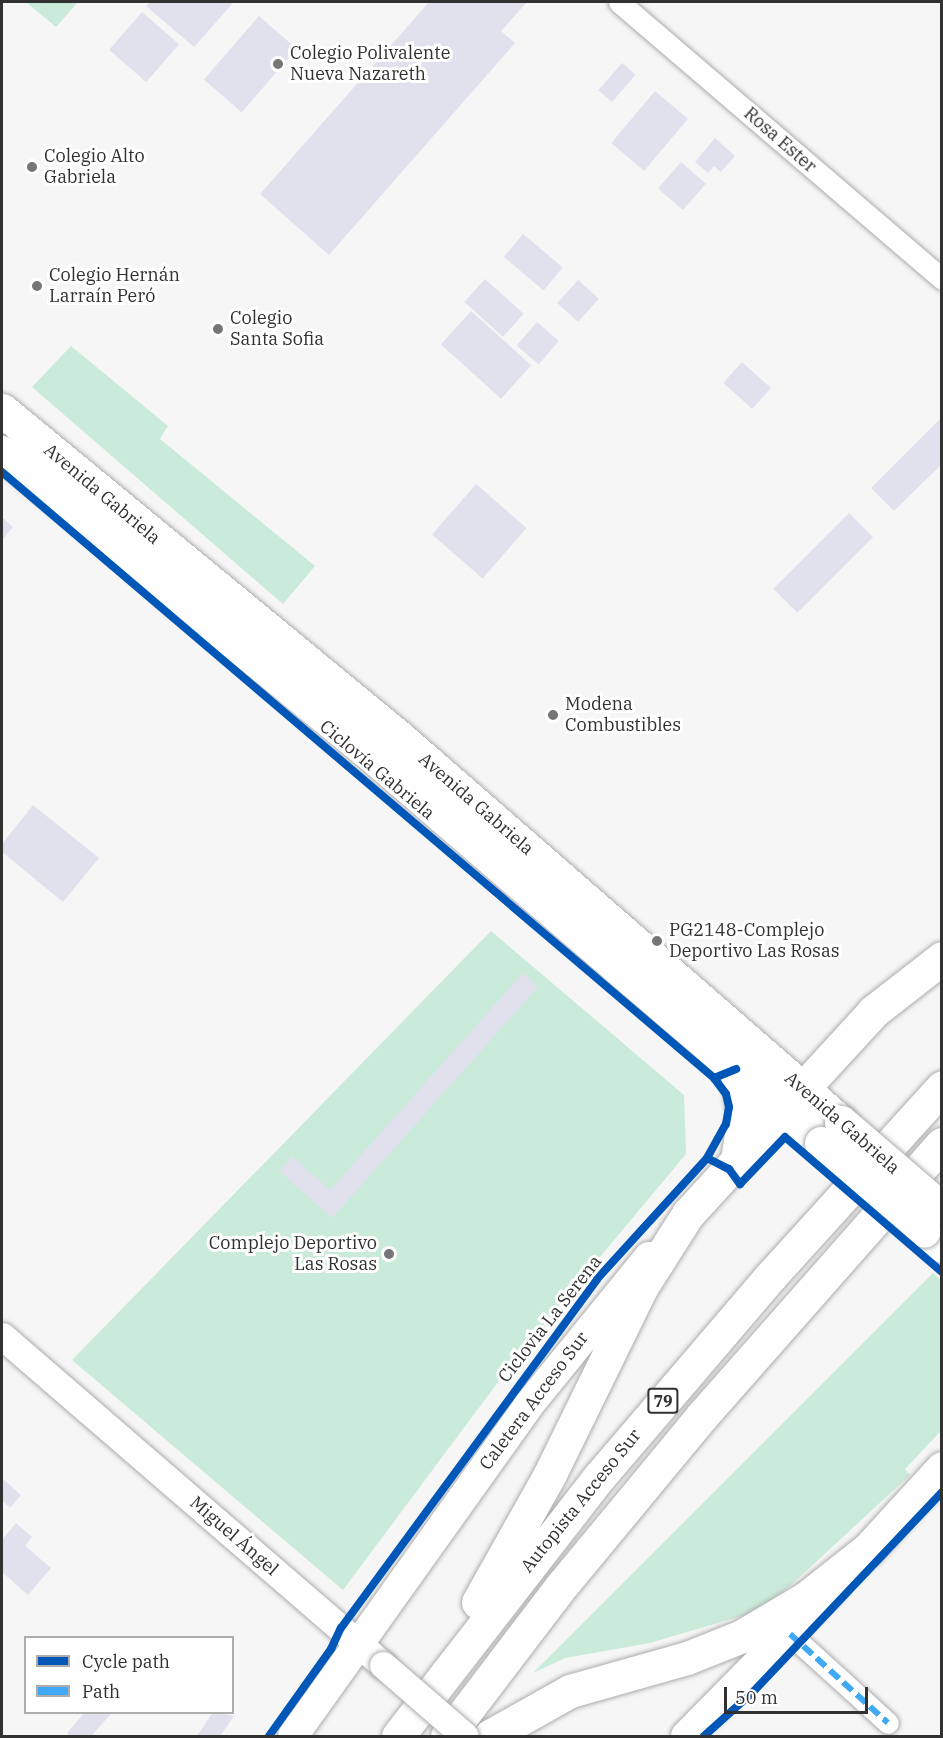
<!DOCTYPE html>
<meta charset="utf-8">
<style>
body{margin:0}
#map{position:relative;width:943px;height:1738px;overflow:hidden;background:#f6f6f7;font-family:"IBM Plex Serif",serif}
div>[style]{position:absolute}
.green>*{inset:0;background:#caeada}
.building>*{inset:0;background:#e0e1ed;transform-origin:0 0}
.roads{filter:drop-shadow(0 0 2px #acacad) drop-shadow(0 0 2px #acacad)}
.minor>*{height:21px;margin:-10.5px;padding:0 10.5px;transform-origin:10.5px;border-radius:10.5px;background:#fefefe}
.tertiary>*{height:27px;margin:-13.5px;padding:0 13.5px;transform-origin:13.5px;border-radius:13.5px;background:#fefefe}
.secondary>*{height:30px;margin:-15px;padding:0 15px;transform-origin:15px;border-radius:15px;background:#fefefe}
.primary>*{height:33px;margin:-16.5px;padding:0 16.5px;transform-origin:16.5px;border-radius:16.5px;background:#fefefe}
.motorway>*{height:33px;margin:-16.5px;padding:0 16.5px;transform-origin:16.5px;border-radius:16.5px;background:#fefefe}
.bridges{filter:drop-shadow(0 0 2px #acacad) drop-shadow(0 0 2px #acacad)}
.tertiary-bridge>*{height:27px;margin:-13.5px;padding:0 13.5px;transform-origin:13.5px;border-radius:13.5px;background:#fefefe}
.primary-bridge>*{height:33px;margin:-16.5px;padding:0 16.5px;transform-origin:16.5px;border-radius:16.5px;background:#fefefe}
.quiet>*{height:6px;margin-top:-3px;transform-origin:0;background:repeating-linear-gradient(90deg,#3fa9f5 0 12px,transparent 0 18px)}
.cycleway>*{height:8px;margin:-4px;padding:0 4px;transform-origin:4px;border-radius:4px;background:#0057b8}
.dots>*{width:16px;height:16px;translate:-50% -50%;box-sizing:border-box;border:3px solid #fff;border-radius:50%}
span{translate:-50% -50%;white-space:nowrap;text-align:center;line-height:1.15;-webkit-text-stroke:6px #fff;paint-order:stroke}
.shield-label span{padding:2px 4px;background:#fff;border:2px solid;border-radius:4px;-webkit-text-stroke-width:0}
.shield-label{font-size:16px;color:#313132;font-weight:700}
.poi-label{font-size:18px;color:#313132}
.left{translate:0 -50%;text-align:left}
.right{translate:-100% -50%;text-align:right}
.street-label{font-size:18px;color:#313132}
.frame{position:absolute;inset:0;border:3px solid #313132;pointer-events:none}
.legend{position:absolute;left:24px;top:1636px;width:210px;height:78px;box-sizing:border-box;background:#fff;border:2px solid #adadad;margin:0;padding:8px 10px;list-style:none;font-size:18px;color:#313132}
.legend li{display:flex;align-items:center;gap:12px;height:30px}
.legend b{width:30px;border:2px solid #adadad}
.scale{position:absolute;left:724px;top:1687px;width:144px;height:27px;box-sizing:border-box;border:3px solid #313132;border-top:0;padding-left:8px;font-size:18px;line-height:21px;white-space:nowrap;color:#313132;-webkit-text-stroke:4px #fff;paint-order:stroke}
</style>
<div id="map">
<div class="green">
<i style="clip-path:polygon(26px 2px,78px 2px,56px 27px)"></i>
<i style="clip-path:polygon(71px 346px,168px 426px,160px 439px,315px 566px,283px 604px,32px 387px)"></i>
<i style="clip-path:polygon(491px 931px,684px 1095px,686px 1154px,519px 1354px,343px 1590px,72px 1360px)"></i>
<i style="clip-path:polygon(933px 1273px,941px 1280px,941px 1431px,905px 1469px,910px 1475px,790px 1586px,755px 1612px,650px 1643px,565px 1658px,533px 1673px)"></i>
</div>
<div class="building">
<i style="clip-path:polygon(150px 2px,234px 2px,194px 47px,146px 6px)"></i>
<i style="clip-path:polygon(429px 2px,527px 2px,501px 31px,515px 43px,329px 255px,260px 194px)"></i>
<i style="left:142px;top:12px;width:49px;height:50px;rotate:41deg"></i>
<i style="left:259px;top:16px;width:50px;height:84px;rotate:41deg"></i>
<i style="left:622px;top:63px;width:18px;height:36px;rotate:41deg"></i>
<i style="left:655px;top:91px;width:43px;height:68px;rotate:40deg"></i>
<i style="clip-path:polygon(715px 138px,735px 156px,721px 172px,714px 166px,708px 173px,695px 162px)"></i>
<i style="left:681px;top:162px;width:33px;height:35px;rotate:41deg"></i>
<i style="left:523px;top:234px;width:52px;height:30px;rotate:40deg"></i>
<i style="left:485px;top:279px;width:52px;height:31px;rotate:42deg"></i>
<i style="left:578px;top:280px;width:28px;height:31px;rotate:42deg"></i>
<i style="left:471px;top:311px;width:81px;height:45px;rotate:42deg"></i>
<i style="left:537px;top:322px;width:29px;height:31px;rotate:41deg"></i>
<i style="left:742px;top:362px;width:39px;height:28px;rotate:42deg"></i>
<i style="clip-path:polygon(942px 417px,942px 464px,894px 511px,871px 488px)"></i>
<i style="left:476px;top:484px;width:67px;height:67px;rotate:41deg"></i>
<i style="left:849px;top:513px;width:34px;height:107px;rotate:45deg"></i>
<i style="clip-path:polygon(2px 517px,13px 527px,2px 540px)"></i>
<i style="clip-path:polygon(33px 805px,99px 858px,63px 902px,2px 852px,2px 844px)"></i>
<i style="clip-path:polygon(523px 973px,538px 987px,332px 1218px,279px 1171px,292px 1156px,330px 1190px)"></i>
<i style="clip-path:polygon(2px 1478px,21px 1495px,10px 1508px,2px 1500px)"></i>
<i style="clip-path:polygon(16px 1523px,32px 1537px,25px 1546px,51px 1568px,28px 1595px,2px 1572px,2px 1540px)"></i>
<i style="clip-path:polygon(85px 1712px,111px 1714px,91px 1736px,70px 1736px,67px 1733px)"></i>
<i style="clip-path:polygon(213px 1712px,234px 1716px,220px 1736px,197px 1736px)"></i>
</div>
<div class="roads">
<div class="minor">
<i style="left:619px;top:2px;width:426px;rotate:40.6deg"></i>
<i style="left:790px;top:1634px;width:132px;rotate:42.2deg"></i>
</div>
<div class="tertiary">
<i style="left:2px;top:1336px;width:503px;rotate:40.81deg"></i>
</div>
<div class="secondary">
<i style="left:293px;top:1736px;width:405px;rotate:-54.5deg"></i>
<i style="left:528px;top:1406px;width:192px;rotate:-50.9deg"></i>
<i style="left:686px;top:1736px;width:206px;rotate:-45.4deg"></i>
</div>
<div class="primary">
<i style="left:2px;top:410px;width:514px;rotate:39.48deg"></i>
<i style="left:399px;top:737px;width:586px;rotate:41.06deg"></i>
<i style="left:2px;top:452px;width:468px;rotate:39.4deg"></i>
<i style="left:364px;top:749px;width:603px;rotate:40.77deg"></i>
<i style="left:736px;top:1069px;width:47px;rotate:80.1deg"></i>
<i style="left:744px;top:1115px;width:46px;rotate:98.8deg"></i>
<i style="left:688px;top:1214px;width:275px;rotate:-47.5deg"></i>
<i style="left:924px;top:1231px;width:23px;rotate:40deg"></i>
<i style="left:869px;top:1548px;width:108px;rotate:-47.6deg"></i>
</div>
<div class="motorway">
<i style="left:874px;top:1011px;width:86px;rotate:-37.9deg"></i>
<i style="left:478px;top:1602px;width:145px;rotate:-60.6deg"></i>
<i style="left:549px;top:1476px;width:209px;rotate:-63.9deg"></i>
<i style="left:641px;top:1288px;width:88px;rotate:-57.6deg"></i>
<i style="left:398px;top:1736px;width:329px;rotate:-52.2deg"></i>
<i style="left:600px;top:1476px;width:262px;rotate:-49.5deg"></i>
<i style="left:770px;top:1277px;width:256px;rotate:-47.8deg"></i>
<i style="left:447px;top:1736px;width:191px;rotate:-52.7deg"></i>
<i style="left:563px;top:1584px;width:217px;rotate:-50.4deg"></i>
<i style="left:701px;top:1417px;width:364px;rotate:-48.6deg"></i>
<i style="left:490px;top:1736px;width:92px;rotate:-29.4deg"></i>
<i style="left:570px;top:1691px;width:122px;rotate:-15.8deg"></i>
<i style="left:687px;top:1658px;width:59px;rotate:-21.8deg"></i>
<i style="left:742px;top:1636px;width:74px;rotate:-30.7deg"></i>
<i style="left:806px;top:1598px;width:80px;rotate:-38.4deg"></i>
</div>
</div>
<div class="bridges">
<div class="tertiary-bridge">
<i style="left:383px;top:1665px;width:108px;rotate:40.9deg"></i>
</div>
<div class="primary-bridge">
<i style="left:841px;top:1122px;width:133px;rotate:40.7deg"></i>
<i style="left:821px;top:1143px;width:135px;rotate:40.5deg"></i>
</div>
</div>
<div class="quiet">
<i style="left:790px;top:1634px;width:132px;rotate:42.2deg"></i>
</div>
<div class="cycleway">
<i style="left:2px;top:472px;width:935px;rotate:40.4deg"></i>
<i style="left:714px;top:1078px;width:24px;rotate:-22deg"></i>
<i style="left:707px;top:1158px;width:39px;rotate:-61deg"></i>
<i style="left:726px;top:1124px;width:17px;rotate:-80deg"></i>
<i style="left:729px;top:1107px;width:13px;rotate:-103deg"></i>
<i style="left:726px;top:1094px;width:20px;rotate:-127deg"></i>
<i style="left:269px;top:1736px;width:107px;rotate:-54.5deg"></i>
<i style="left:331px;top:1649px;width:23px;rotate:-65deg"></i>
<i style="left:341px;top:1628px;width:433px;rotate:-53.7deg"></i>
<i style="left:597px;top:1279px;width:164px;rotate:-47.7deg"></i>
<i style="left:707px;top:1158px;width:25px;rotate:27deg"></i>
<i style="left:729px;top:1169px;width:19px;rotate:54deg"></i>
<i style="left:740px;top:1184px;width:65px;rotate:-46.2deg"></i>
<i style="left:785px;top:1137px;width:207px;rotate:40.7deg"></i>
<i style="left:704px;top:1736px;width:64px;rotate:-41.9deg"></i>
<i style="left:752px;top:1693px;width:277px;rotate:-46.6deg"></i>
</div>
<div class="dots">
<i style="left:278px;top:64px;background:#767677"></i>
<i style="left:32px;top:167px;background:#767677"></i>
<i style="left:37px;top:286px;background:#767677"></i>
<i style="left:218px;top:329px;background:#767677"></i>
<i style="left:553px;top:715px;background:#767677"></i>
<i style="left:657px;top:941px;background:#767677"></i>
<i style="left:389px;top:1254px;background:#767677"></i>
</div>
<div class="shield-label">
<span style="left:663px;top:1401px">79</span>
</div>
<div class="poi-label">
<span class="left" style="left:290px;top:64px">Colegio Polivalente<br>Nueva Nazareth</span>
<span class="left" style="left:44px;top:167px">Colegio Alto<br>Gabriela</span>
<span class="left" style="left:49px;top:286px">Colegio Hernán<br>Larraín Peró</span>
<span class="left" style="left:230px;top:329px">Colegio<br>Santa Sofia</span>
<span class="left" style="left:565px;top:715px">Modena<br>Combustibles</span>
<span class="left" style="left:669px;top:941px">PG2148-Complejo<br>Deportivo Las Rosas</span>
<span class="right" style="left:377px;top:1254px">Complejo Deportivo<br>Las Rosas</span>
</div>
<div class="street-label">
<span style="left:780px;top:140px;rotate:41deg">Rosa Ester</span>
<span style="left:102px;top:494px;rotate:40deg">Avenida Gabriela</span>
<span style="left:377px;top:770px;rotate:40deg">Ciclovía Gabriela</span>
<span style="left:476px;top:804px;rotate:41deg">Avenida Gabriela</span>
<span style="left:842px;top:1123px;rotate:41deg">Avenida Gabriela</span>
<span style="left:550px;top:1319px;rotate:-52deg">Ciclovìa La Serena</span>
<span style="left:534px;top:1401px;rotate:-53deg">Caletera Acceso Sur</span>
<span style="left:581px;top:1501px;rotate:-51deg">Autopista Acceso Sur</span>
<span style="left:234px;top:1536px;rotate:41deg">Miguel Ángel</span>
</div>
<div class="frame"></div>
<ul class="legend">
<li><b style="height:8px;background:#0057b8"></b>Cycle path</li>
<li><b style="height:8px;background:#3fa9f5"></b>Path</li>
</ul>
<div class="scale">50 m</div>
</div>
